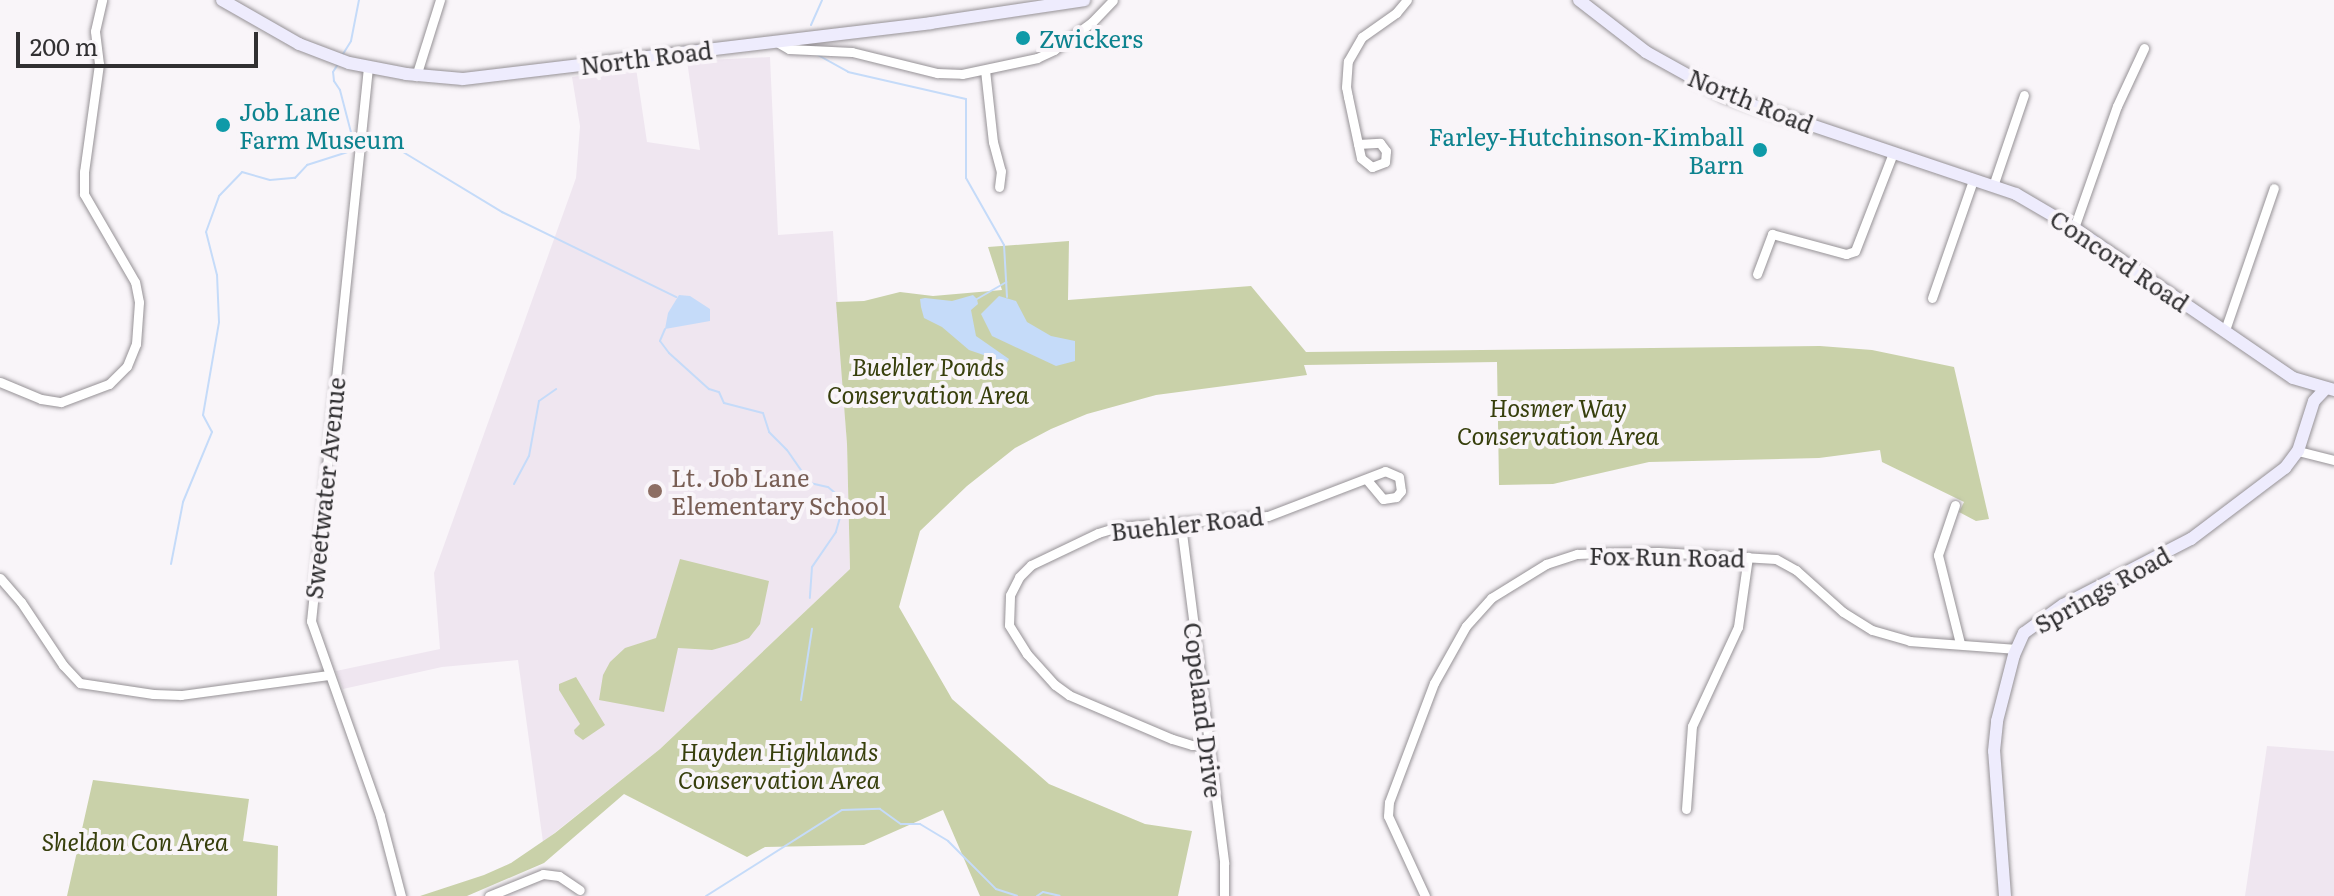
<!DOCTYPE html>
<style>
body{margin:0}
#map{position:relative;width:2334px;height:896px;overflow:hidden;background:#f9f5f9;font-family:Literata,serif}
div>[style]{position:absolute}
.built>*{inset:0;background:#efe6f0}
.green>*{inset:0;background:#c9d1a9}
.water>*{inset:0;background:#c5dbf9}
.stream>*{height:2px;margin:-1px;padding:0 1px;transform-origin:1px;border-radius:1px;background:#c5dbf9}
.roads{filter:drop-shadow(0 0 2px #969296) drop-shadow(0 0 2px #969296)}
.street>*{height:9px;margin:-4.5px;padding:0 4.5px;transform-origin:4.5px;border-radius:4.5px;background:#fff}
.secondary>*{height:12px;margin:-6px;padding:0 6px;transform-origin:6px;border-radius:6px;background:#eeecfd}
.dots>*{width:22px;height:22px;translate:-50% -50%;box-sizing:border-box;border:4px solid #f9f5f9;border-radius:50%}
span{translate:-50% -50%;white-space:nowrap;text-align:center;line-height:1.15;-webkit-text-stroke:8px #f9f5f9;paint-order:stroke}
.culture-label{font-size:24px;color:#0d838f}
.left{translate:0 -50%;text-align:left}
.right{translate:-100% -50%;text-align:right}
.street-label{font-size:24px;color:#313032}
.park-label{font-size:24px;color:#373f0c;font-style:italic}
.education-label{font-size:24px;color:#785e54}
.scale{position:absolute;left:16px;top:32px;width:242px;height:36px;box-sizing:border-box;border:4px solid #313032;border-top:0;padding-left:10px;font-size:24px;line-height:28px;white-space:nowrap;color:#313032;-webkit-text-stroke:6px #f9f5f9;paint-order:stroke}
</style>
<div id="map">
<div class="built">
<i style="clip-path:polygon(770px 57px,778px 235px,833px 231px,847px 444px,850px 569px,660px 749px,543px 842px,518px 660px,442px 667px,343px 689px,336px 671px,440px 649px,434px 573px,576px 178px,580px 126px,572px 77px,636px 68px,647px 142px,700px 150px,687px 61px)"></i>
<i style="clip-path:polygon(2267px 746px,2334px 751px,2334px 896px,2245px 896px)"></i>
</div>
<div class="green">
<i style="clip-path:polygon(1069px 241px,1068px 300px,1251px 286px,1306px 352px,1820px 346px,1872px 350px,1954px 367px,1989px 519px,1976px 521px,1959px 512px,1964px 502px,1882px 462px,1880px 450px,1819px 458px,1649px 462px,1553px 484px,1499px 485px,1497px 362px,1304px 365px,1307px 375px,1156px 395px,1087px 414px,1051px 429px,1015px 448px,967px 486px,920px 531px,899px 607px,952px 699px,1049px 784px,1145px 824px,1192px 831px,1178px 896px,980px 896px,943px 810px,864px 845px,765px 847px,747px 857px,624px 794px,544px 863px,467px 896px,420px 896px,484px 875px,511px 863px,555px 833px,660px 749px,850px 569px,847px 444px,836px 302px,864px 301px,900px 292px,933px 296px,1002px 290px,988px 247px)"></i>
<i style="clip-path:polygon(680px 559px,769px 581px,760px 624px,749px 638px,737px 643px,712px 650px,678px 648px,664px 712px,599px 700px,603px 675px,610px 662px,625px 648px,656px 638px)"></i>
<i style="clip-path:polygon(576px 677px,605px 725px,583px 740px,575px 734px,574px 730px,580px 724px,559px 690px,559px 684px)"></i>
<i style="clip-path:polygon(93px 780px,249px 799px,243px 841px,278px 846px,277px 896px,67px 896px)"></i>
</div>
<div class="water">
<i style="clip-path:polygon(679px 295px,690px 296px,710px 309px,710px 321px,665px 329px,668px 313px)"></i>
<i style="clip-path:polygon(973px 295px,977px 299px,978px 304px,971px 310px,976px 336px,1009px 359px,1007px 363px,969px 350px,942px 327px,924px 318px,921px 307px,920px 299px,925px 298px,952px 301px)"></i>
<i style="clip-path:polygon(999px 296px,1016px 301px,1027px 322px,1051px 336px,1075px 341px,1075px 361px,1056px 366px,992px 336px,981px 314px)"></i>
</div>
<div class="stream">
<i style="left:811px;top:25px;width:27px;rotate:-66deg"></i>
<i style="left:343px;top:54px;width:15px;rotate:-58deg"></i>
<i style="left:351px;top:41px;width:42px;rotate:-79deg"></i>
<i style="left:816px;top:54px;width:37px;rotate:29deg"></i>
<i style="left:848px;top:72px;width:121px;rotate:12.9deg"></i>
<i style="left:966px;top:99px;width:79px;rotate:90deg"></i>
<i style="left:966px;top:178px;width:77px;rotate:60.4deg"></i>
<i style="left:1004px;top:245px;width:52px;rotate:86.7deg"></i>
<i style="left:368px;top:143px;width:36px;rotate:14deg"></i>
<i style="left:403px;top:152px;width:116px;rotate:31.2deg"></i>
<i style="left:502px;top:212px;width:194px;rotate:26deg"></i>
<i style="left:977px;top:299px;width:34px;rotate:-30deg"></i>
<i style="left:665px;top:329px;width:13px;rotate:113deg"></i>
<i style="left:660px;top:341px;width:15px;rotate:53deg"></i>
<i style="left:669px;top:353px;width:54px;rotate:42deg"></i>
<i style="left:709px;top:389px;width:10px;rotate:17deg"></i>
<i style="left:719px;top:392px;width:12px;rotate:66deg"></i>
<i style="left:724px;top:403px;width:40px;rotate:14.4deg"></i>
<i style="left:763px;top:413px;width:20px;rotate:72deg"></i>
<i style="left:769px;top:432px;width:25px;rotate:45deg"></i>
<i style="left:787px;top:450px;width:40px;rotate:55.1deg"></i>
<i style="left:810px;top:483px;width:18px;rotate:13deg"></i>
<i style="left:828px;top:487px;width:16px;rotate:40deg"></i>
<i style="left:840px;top:497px;width:17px;rotate:87deg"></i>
<i style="left:841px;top:514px;width:19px;rotate:106deg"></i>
<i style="left:836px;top:532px;width:42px;rotate:124.4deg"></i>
<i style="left:812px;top:567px;width:31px;rotate:94deg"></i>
<i style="left:514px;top:484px;width:32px;rotate:-62deg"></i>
<i style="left:529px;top:456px;width:56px;rotate:-79.7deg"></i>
<i style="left:539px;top:401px;width:21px;rotate:-35deg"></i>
<i style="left:171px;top:564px;width:63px;rotate:-79deg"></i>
<i style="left:183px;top:502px;width:76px;rotate:-67.5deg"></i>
<i style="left:212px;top:432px;width:19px;rotate:-118deg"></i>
<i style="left:203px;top:415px;width:94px;rotate:-80.2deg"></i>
<i style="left:219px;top:322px;width:47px;rotate:-92.4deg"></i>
<i style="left:217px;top:275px;width:44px;rotate:-104.3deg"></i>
<i style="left:206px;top:232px;width:38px;rotate:-70deg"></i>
<i style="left:219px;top:196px;width:33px;rotate:-46deg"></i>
<i style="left:242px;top:172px;width:29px;rotate:16deg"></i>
<i style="left:270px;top:180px;width:25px;rotate:-5deg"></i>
<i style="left:295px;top:178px;width:18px;rotate:-47deg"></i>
<i style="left:307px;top:165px;width:46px;rotate:-17.7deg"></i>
<i style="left:351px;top:151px;width:11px;rotate:-80deg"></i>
<i style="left:353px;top:140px;width:52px;rotate:-104.6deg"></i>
<i style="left:340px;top:90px;width:11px;rotate:-124deg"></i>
<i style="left:334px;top:81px;width:9px;rotate:-96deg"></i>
<i style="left:333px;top:72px;width:9px;rotate:-58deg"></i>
<i style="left:801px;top:700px;width:72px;rotate:-81.2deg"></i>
<i style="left:706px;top:896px;width:161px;rotate:-32.3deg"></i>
<i style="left:842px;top:810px;width:38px;rotate:-2deg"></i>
<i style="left:880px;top:809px;width:26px;rotate:36deg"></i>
<i style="left:901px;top:824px;width:19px"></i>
<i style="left:920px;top:824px;width:33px;rotate:31deg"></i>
<i style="left:948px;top:841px;width:68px;rotate:45deg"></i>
<i style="left:996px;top:889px;width:22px;rotate:18deg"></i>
<i style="left:1037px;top:896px;width:7px;rotate:-34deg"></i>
<i style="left:1043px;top:892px;width:17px;rotate:13deg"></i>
</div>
<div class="roads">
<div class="street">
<i style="left:777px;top:42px;width:14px;rotate:30deg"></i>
<i style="left:789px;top:49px;width:63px;rotate:2.7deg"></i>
<i style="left:852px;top:52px;width:88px;rotate:13.9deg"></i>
<i style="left:937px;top:73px;width:25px;rotate:2deg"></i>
<i style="left:962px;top:74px;width:77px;rotate:-12deg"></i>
<i style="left:1037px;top:58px;width:19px;rotate:-25deg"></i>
<i style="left:1054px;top:50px;width:47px;rotate:-36.4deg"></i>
<i style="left:1092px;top:22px;width:30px;rotate:-46deg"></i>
<i style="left:368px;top:67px;width:557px;rotate:95.87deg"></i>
<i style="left:311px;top:621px;width:207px;rotate:70.5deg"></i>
<i style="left:380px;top:816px;width:83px;rotate:75.3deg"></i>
<i style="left:985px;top:70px;width:72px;rotate:83.7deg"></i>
<i style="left:993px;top:142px;width:30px;rotate:75deg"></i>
<i style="left:1001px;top:171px;width:16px;rotate:97deg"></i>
<i style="left:416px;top:76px;width:80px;rotate:-72.5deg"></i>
<i style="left:1358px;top:144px;width:22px;rotate:-3deg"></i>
<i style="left:1380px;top:143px;width:10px;rotate:53deg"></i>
<i style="left:1386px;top:151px;width:11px;rotate:95deg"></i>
<i style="left:1385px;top:162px;width:14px;rotate:159deg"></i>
<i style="left:1372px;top:167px;width:14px;rotate:-141deg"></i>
<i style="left:1361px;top:158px;width:62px;rotate:-102deg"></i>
<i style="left:1348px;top:97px;width:10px;rotate:-101deg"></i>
<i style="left:1346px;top:87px;width:26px;rotate:-86deg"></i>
<i style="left:1348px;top:61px;width:28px;rotate:-60deg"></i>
<i style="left:1362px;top:37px;width:42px;rotate:-35.2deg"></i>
<i style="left:1396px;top:13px;width:17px;rotate:-50deg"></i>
<i style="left:1993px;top:186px;width:96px;rotate:-71.2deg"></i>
<i style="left:2074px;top:228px;width:129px;rotate:-70.6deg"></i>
<i style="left:2117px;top:106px;width:64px;rotate:-65deg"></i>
<i style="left:1757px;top:274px;width:43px;rotate:-69.4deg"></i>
<i style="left:1772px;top:234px;width:77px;rotate:15.1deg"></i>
<i style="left:1846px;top:254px;width:9px;rotate:-18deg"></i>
<i style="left:1855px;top:251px;width:105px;rotate:-68.8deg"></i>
<i style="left:1932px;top:298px;width:125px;rotate:-70.8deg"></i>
<i style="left:2225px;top:330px;width:150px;rotate:-71deg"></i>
<i style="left:0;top:382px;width:44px;rotate:22.5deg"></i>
<i style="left:41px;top:399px;width:20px;rotate:9deg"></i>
<i style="left:61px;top:402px;width:51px;rotate:-20.6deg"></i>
<i style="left:109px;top:384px;width:25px;rotate:-45deg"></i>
<i style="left:127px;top:366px;width:24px;rotate:-68deg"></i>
<i style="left:136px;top:344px;width:42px;rotate:-85.9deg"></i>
<i style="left:139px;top:302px;width:20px;rotate:-101deg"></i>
<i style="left:135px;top:282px;width:102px;rotate:-120.1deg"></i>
<i style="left:84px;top:194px;width:22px;rotate:-90deg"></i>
<i style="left:84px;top:172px;width:109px;rotate:-82.1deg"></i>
<i style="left:99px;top:64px;width:33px;rotate:-97deg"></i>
<i style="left:95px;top:31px;width:32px;rotate:-77deg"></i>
<i style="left:2298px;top:451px;width:37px;rotate:14deg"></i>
<i style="left:1955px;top:505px;width:53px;rotate:108.8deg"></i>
<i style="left:1938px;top:555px;width:91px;rotate:76deg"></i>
<i style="left:1181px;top:525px;width:341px;rotate:82.7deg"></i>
<i style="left:1224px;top:863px;width:33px;rotate:90deg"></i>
<i style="left:0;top:578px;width:32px;rotate:49deg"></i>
<i style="left:21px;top:602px;width:76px;rotate:56.3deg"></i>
<i style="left:63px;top:665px;width:25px;rotate:47deg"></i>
<i style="left:80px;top:683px;width:74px;rotate:8.6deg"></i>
<i style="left:153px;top:694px;width:28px;rotate:2deg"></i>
<i style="left:181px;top:695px;width:148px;rotate:-7.7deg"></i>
<i style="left:1208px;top:744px;width:16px;rotate:176deg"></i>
<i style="left:1192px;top:745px;width:21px;rotate:-163deg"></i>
<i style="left:1172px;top:739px;width:112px;rotate:-156.9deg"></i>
<i style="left:1069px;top:695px;width:17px;rotate:-144deg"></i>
<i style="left:1055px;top:685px;width:42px;rotate:-132.1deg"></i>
<i style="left:1027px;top:654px;width:34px;rotate:-122deg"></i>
<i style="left:1009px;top:625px;width:30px;rotate:-88deg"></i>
<i style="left:1010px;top:595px;width:20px;rotate:-63deg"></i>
<i style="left:1019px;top:577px;width:17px;rotate:-45deg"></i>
<i style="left:1031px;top:565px;width:74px;rotate:-25.5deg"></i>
<i style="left:1098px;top:533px;width:21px;rotate:-17deg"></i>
<i style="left:1118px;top:527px;width:150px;rotate:-4.2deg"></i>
<i style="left:1268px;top:516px;width:125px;rotate:-21deg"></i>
<i style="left:1385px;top:471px;width:15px;rotate:23deg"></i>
<i style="left:1399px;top:477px;width:14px;rotate:82deg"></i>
<i style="left:1401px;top:491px;width:8px;rotate:130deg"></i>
<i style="left:1396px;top:497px;width:13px;rotate:171deg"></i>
<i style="left:1383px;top:499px;width:25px;rotate:-130deg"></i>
<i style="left:1686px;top:809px;width:83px;rotate:-85.9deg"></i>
<i style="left:1692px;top:726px;width:109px;rotate:-65.1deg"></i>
<i style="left:1738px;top:627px;width:71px;rotate:-81.9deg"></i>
<i style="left:489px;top:896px;width:58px;rotate:-22.2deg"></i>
<i style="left:543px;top:874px;width:16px;rotate:7deg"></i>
<i style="left:559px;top:876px;width:25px;rotate:34deg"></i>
<i style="left:1425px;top:896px;width:88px;rotate:-114.8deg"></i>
<i style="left:1388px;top:816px;width:14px;rotate:-86deg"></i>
<i style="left:1389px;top:802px;width:127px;rotate:-69.3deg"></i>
<i style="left:1434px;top:683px;width:65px;rotate:-60.7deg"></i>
<i style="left:1466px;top:626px;width:38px;rotate:-48deg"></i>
<i style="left:1491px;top:598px;width:65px;rotate:-31.7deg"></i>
<i style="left:1546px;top:564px;width:33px;rotate:-18deg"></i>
<i style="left:1577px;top:554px;width:25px;rotate:-2deg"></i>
<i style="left:1602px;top:553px;width:56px;rotate:-1deg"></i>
<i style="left:1658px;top:552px;width:118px;rotate:3.4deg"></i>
<i style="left:1776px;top:559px;width:23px;rotate:29deg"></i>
<i style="left:1796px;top:570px;width:63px;rotate:41.8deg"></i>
<i style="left:1843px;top:612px;width:34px;rotate:32deg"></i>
<i style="left:1872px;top:630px;width:40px;rotate:16deg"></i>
<i style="left:1910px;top:641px;width:106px;rotate:4.3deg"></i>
</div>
<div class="secondary">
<i style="left:222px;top:0;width:89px;rotate:29.7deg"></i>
<i style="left:299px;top:44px;width:53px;rotate:20.8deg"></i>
<i style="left:349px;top:63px;width:58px;rotate:10.9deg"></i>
<i style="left:406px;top:74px;width:57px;rotate:5deg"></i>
<i style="left:463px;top:79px;width:471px;rotate:-6.8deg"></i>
<i style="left:931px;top:23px;width:155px;rotate:-8.5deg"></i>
<i style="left:1579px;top:0;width:85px;rotate:37.8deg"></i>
<i style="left:1646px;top:52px;width:90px;rotate:29.1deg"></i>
<i style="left:1725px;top:96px;width:307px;rotate:18.6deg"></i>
<i style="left:2016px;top:194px;width:67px;rotate:30.4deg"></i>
<i style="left:2074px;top:228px;width:265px;rotate:34.4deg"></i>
<i style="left:2293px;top:378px;width:43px;rotate:16.3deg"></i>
<i style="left:2005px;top:896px;width:145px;rotate:-94.3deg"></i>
<i style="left:1994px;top:751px;width:30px;rotate:-84deg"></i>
<i style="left:1997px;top:721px;width:68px;rotate:-75.6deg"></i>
<i style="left:2014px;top:655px;width:24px;rotate:-66deg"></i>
<i style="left:2024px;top:633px;width:48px;rotate:-35.7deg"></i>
<i style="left:2063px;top:605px;width:144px;rotate:-27.3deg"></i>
<i style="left:2191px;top:539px;width:118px;rotate:-37.1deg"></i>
<i style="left:2285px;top:468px;width:21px;rotate:-53deg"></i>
<i style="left:2298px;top:451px;width:52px;rotate:-72.3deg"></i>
<i style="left:2314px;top:401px;width:16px;rotate:-47deg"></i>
</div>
</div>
<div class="dots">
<i style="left:1023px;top:38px;background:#0f9aa8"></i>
<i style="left:223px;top:125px;background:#0f9aa8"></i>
<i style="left:1760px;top:150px;background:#0f9aa8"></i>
<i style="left:655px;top:491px;background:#8d6e63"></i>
</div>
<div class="culture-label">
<span class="left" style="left:1039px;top:38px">Zwickers</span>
<span class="left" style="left:239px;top:125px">Job Lane<br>Farm Museum</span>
<span class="right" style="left:1744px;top:150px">Farley-Hutchinson-Kimball<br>Barn</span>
</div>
<div class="street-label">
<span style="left:646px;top:57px;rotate:-7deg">North Road</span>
<span style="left:1751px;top:100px;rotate:22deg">North Road</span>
<span style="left:2120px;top:260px;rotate:34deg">Concord Road</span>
<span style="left:324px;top:488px;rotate:-84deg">Sweetwater Avenue</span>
<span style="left:1187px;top:523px;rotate:-6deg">Buehler Road</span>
<span style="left:1667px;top:556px;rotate:1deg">Fox Run Road</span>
<span style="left:2102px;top:589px;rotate:-29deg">Springs Road</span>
<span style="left:1204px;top:710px;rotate:83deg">Copeland Drive</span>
</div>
<div class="park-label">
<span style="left:928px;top:380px">Buehler Ponds<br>Conservation Area</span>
<span style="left:1558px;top:421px">Hosmer Way<br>Conservation Area</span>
<span style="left:779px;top:765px">Hayden Highlands<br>Conservation Area</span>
<span style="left:135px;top:841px">Sheldon Con Area</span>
</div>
<div class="education-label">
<span class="left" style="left:671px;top:491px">Lt. Job Lane<br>Elementary School</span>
</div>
<div class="scale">200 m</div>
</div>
